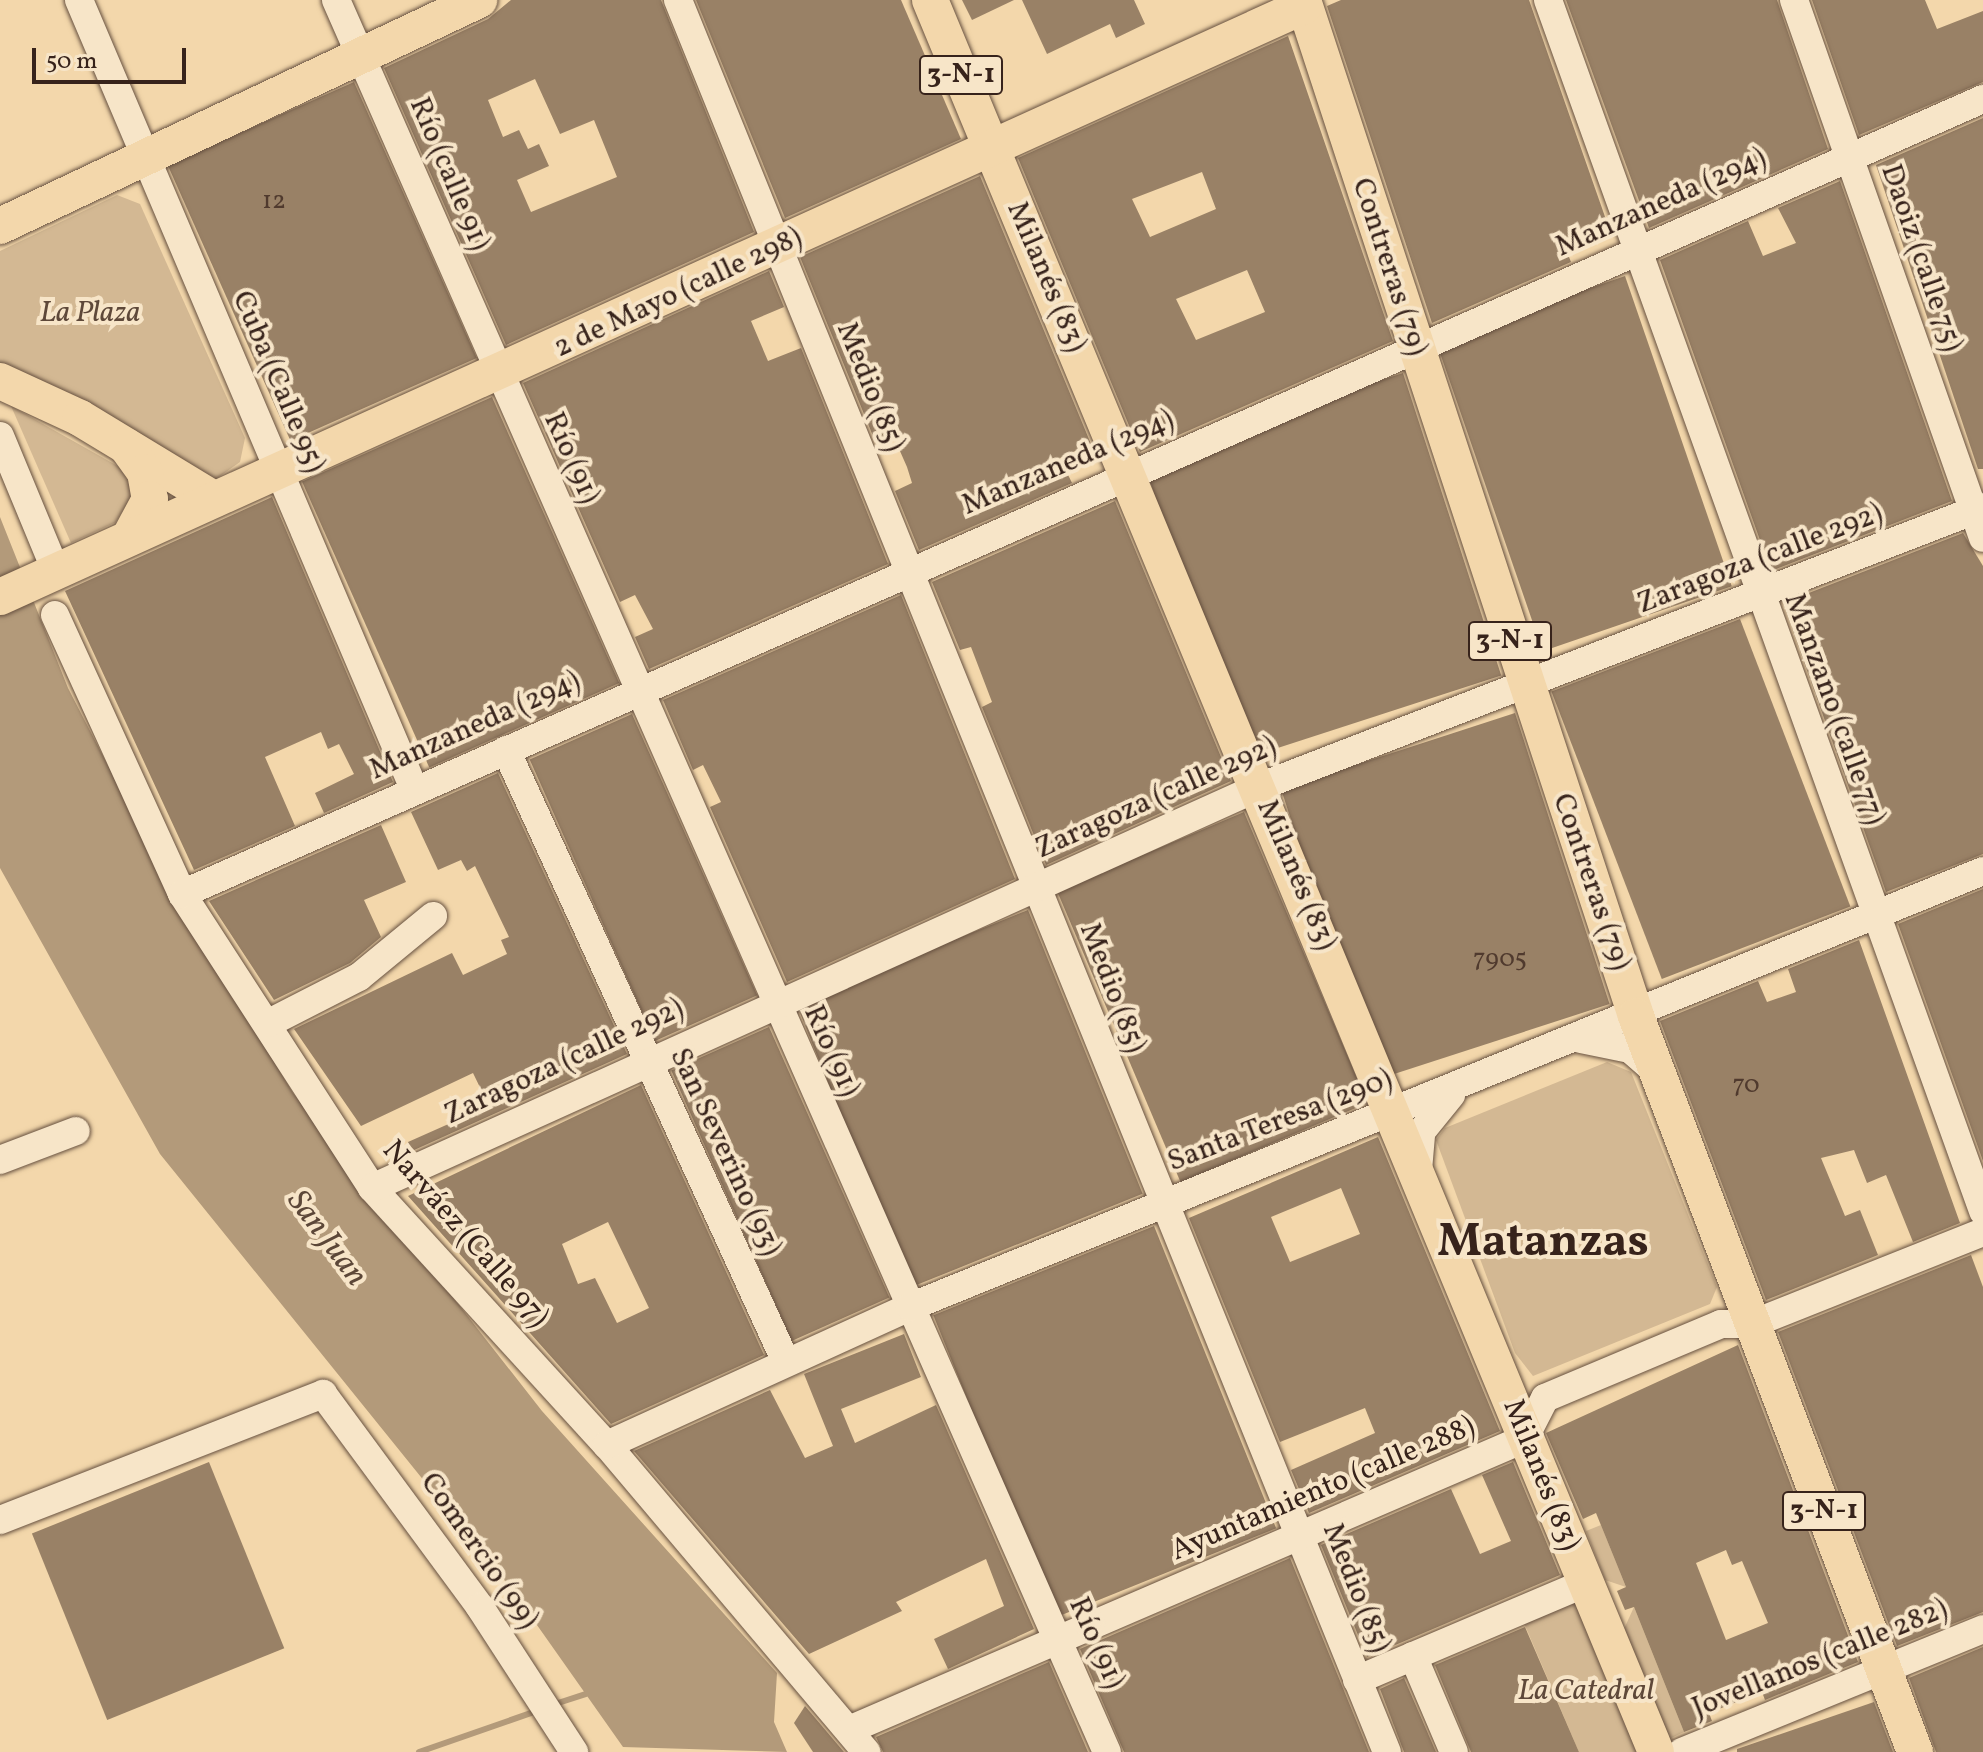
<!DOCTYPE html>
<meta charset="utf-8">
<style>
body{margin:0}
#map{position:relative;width:1983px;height:1752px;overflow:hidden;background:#f3d7ab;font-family:Vollkorn,serif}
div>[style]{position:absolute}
.green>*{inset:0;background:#d3b893}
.water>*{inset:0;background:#b39a7a}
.stream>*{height:6px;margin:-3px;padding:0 3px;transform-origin:3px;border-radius:3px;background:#b39a7a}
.building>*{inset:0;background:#998166;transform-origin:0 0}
.roads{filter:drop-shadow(0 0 2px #66503f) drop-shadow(0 0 2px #66503f)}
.minor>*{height:28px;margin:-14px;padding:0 14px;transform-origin:14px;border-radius:14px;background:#f7e5c8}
.major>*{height:36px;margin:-18px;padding:0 18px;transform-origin:18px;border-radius:18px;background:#f3d7ab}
span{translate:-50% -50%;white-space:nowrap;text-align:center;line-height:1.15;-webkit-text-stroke:8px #f7e5c8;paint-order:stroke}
.number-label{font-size:26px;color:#503a2e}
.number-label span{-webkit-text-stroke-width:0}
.shield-label span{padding:2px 6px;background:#f7e5c8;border:2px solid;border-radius:6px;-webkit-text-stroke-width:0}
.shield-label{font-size:28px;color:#37231b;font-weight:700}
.street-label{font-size:30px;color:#37231b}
.park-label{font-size:30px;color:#5e4839;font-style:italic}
.water-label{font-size:32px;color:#5c4738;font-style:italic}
.town-label{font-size:46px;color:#37231b;font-weight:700}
.scale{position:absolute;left:32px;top:48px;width:154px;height:36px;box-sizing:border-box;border:4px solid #37231b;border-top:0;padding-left:10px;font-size:24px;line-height:28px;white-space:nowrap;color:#37231b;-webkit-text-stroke:6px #f7e5c8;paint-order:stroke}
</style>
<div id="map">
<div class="green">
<i style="clip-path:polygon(117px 195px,140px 204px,245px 438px,240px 462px,216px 479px,0 366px,0 251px)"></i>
<i style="clip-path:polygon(11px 406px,123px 469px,133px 494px,116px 522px,71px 543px)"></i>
<i style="clip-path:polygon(1607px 1062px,1631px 1072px,1717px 1287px,1710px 1304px,1533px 1376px,1515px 1353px,1436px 1140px,1445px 1128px)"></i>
<i style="clip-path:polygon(1601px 1525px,1626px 1587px,1605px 1580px,1586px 1531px)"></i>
<i style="clip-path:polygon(1579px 1597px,1641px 1752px,1579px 1752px,1523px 1621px)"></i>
<i style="clip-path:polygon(1634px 1607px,1684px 1732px,1669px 1739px,1624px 1629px)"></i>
</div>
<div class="water">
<i style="clip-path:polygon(0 517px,68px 688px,188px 921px,293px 1093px,542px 1411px,777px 1673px,774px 1722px,787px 1752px,623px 1747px,513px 1591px,160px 1154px,0 868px)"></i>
</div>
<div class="stream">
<i style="left:555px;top:1704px;width:32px;rotate:-18deg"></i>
<i style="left:419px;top:1752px;width:125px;rotate:-19.2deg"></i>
</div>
<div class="building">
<i style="clip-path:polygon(evenodd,511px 0,661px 0,754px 232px,506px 345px,384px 68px,488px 19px,511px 0,535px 79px,560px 134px,594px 120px,617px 177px,531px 212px,517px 180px,549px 166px,539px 144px,528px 149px,519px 130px,503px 137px,488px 100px,535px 79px)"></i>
<i style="clip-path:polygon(696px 0,901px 0,961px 139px,785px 218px)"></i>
<i style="clip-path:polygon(962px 0,1014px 0,972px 20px)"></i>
<i style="clip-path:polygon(1022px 0,1134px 0,1145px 24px,1116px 38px,1110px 24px,1047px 54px)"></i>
<i style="clip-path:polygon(1341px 0,1529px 0,1610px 231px,1566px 249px,1571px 262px,1432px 323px,1327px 6px)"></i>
<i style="clip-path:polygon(1566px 0,1777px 0,1828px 149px,1649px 228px)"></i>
<i style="clip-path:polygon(1812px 0,1925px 0,1937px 29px,1983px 11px,1983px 82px,1859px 135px)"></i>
<i style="clip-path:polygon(evenodd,1288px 36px,1393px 341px,1140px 452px,1018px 158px,1288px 36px,1202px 172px,1216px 209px,1150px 237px,1132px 199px,1202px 172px,1288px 36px,1247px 270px,1265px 312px,1196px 340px,1176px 299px,1247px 270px)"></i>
<i style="left:354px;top:82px;width:302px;height:204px;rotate:66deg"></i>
<i style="clip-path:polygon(1983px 118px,1983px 469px,1978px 469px,1876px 165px)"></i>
<i style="clip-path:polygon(980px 176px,1091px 444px,1060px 458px,1072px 483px,919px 550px,895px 491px,912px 483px,907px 467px,892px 433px,875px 441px,800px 257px)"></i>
<i style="clip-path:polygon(1840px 181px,1952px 501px,1771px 571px,1660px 260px,1748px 221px,1763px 256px,1796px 243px,1778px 208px)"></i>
<i style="clip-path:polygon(769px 271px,784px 307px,751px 321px,768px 361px,801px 348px,888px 564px,649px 669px,635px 637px,653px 629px,635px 595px,620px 602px,523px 383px)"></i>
<i style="left:1625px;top:276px;width:328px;height:200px;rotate:71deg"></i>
<i style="left:1403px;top:373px;width:318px;height:274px;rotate:72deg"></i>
<i style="left:492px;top:397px;width:313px;height:208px;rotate:66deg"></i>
<i style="clip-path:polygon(272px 497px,393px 782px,324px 813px,315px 793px,354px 774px,339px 744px,328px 749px,321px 732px,265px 757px,295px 826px,194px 870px,65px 591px)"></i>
<i style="clip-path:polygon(1115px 501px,1231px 781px,1046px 865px,982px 707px,992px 702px,971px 647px,960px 650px,932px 582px)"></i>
<i style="clip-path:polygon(1963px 533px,1983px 566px,1983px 854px,1886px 892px,1783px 603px)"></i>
<i style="clip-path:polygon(901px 595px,1015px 879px,787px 982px,710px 807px,721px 802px,703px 765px,693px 770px,663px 700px)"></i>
<i style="left:1740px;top:619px;width:308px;height:202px;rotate:69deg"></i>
<i style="left:1515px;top:713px;width:306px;height:246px;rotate:72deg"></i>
<i style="left:632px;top:714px;width:308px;height:112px;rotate:66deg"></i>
<i style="clip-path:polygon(498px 773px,627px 1054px,412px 1151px,408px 1142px,489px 1106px,473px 1073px,361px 1126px,294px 1029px,452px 953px,463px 975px,507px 954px,501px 940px,509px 937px,475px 866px,467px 871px,461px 860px,438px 870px,411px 812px)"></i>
<i style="left:1244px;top:812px;width:316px;height:203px;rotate:67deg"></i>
<i style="clip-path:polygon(381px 825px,406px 882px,364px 900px,381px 937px,350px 963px,274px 1000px,209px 901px)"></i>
<i style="clip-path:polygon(1983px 889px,1983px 1161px,1898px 924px)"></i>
<i style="left:1028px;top:910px;width:306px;height:250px;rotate:68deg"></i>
<i style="clip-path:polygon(1859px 940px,1960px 1223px,1913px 1242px,1886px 1175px,1867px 1183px,1854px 1150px,1821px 1158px,1845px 1216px,1860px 1210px,1878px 1255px,1766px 1300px,1660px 1021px,1758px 981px,1767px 1002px,1796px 992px,1788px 969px)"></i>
<i style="left:769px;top:1027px;width:296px;height:107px;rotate:66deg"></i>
<i style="clip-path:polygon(evenodd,641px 1085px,764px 1355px,611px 1424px,408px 1196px,641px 1085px,608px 1222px,649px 1308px,617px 1323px,595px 1278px,578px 1284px,562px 1244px,608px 1222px)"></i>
<i style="clip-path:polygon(evenodd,1378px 1137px,1500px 1431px,1309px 1513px,1291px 1470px,1375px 1433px,1365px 1408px,1280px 1442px,1189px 1218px,1378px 1137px,1341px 1188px,1360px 1234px,1290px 1262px,1271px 1217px,1341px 1188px)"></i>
<i style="left:1154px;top:1226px;width:326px;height:238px;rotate:68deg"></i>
<i style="clip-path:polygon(1971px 1255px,1983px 1287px,1983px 1612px,1897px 1646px,1778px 1332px)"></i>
<i style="clip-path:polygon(904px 1334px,921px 1377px,841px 1409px,855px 1443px,936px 1405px,1034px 1629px,948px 1669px,934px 1639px,1004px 1606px,986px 1559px,896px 1602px,902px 1611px,809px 1654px,634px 1451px,770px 1390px,805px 1458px,833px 1446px,804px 1374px)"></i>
<i style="clip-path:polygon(evenodd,1738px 1345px,1858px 1662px,1765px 1700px,1762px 1692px,1709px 1713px,1712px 1721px,1684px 1732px,1634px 1607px,1625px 1610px,1617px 1591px,1626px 1587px,1596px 1513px,1583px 1519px,1546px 1433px,1738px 1345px,1726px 1550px,1732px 1565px,1742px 1561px,1768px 1623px,1726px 1640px,1696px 1563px,1726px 1550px)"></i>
<i style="left:209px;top:1462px;width:201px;height:191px;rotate:68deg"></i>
<i style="clip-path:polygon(1513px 1462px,1560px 1575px,1367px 1657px,1321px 1545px,1451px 1489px,1480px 1554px,1511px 1541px,1482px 1475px)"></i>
<i style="clip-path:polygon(1290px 1558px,1369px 1752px,1124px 1752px,1080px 1649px)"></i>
<i style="clip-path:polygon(1525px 1627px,1579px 1752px,1471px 1752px,1435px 1665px)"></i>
<i style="clip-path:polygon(1983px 1647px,1983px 1752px,1936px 1752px,1909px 1678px)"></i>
<i style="clip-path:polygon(1049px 1662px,1088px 1752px,883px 1752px,876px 1737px)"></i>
<i style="clip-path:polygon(1404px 1678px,1436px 1752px,1404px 1752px,1380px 1689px)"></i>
<i style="clip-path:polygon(1874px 1702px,1893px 1752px,1737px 1752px,1737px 1749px)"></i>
<i style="clip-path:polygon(805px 1706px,844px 1752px,813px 1752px,794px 1723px)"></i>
</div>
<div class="roads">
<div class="minor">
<i style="left:79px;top:0;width:859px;rotate:66.99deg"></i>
<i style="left:336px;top:0;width:1914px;rotate:66.25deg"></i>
<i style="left:678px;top:0;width:1890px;rotate:67.97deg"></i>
<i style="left:1548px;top:0;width:1287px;rotate:70.24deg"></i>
<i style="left:1794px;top:0;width:570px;rotate:70.64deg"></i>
<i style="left:0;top:436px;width:146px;rotate:67.5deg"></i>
<i style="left:55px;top:615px;width:307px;rotate:65.5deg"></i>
<i style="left:182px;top:894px;width:350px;rotate:57.1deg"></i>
<i style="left:372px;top:1188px;width:348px;rotate:47.6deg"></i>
<i style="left:607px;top:1445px;width:402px;rotate:49.8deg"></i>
<i style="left:506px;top:750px;width:673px;rotate:65.42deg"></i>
<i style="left:182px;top:894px;width:1969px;rotate:-23.82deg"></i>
<i style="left:269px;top:1023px;width:101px;rotate:-27.1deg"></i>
<i style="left:359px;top:977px;width:96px;rotate:-39.5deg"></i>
<i style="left:1581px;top:1039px;width:50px;rotate:11.5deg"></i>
<i style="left:1630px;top:1049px;width:35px;rotate:41deg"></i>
<i style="left:0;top:1160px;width:81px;rotate:-20.9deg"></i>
<i style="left:1418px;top:1170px;width:38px;rotate:-85deg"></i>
<i style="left:1421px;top:1132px;width:48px;rotate:-51deg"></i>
<i style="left:372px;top:1188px;width:973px;rotate:-24.33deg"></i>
<i style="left:1259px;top:787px;width:776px;rotate:-21.14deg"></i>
<i style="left:607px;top:1445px;width:333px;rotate:-24.5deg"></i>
<i style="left:910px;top:1307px;width:1158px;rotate:-22.11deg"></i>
<i style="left:0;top:1520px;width:347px;rotate:-21.3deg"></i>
<i style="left:323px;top:1394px;width:265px;rotate:53.6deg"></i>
<i style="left:480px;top:1607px;width:173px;rotate:57deg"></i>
<i style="left:1413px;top:1656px;width:104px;rotate:66.9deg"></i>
<i style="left:1357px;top:1680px;width:238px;rotate:-23deg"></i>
<i style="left:851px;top:1729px;width:733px;rotate:-23.31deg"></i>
<i style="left:1524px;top:1439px;width:46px;rotate:-62.9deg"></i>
<i style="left:1545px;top:1398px;width:191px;rotate:-22.8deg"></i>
<i style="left:1721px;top:1324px;width:31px"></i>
<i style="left:1752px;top:1324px;width:249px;rotate:-21.7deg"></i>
<i style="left:1682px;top:1752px;width:325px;rotate:-22.2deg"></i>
</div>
<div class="major">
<i style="left:930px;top:0;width:1896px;rotate:67.49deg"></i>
<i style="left:1303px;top:0;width:1069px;rotate:71.85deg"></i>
<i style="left:1636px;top:1016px;width:787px;rotate:69.24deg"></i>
<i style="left:0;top:226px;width:530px;rotate:-25.26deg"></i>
<i style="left:0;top:381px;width:88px;rotate:24.8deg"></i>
<i style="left:80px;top:418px;width:157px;rotate:31.2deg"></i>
<i style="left:126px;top:446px;width:32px;rotate:54deg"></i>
<i style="left:145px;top:472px;width:27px;rotate:80deg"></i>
<i style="left:150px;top:499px;width:44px;rotate:118.3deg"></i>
<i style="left:0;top:597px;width:1432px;rotate:-24.38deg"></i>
</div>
</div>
<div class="number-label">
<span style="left:274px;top:202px">12</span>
<span style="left:1500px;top:960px">7905</span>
<span style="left:1746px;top:1086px">70</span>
</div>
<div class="shield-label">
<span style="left:961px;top:75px">3-N-1</span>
<span style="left:1510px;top:641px">3-N-1</span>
<span style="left:1824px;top:1511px">3-N-1</span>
</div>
<div class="street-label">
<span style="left:449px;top:174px;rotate:67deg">Río (calle 91)</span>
<span style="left:1661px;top:203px;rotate:-24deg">Manzaneda (294)</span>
<span style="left:1921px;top:258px;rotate:71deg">Daoiz (calle 75)</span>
<span style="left:1389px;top:267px;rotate:72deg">Contreras (79)</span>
<span style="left:1046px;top:277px;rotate:67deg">Milanés (83)</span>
<span style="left:678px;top:293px;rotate:-25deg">2 de Mayo (calle 298)</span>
<span style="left:278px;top:382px;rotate:67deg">Cuba (Calle 95)</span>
<span style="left:870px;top:387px;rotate:68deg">Medio (85)</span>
<span style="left:571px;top:458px;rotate:66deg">Río (91)</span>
<span style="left:1068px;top:463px;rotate:-23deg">Manzaneda (294)</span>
<span style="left:1760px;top:559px;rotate:-21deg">Zaragoza (calle 292)</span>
<span style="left:1834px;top:709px;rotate:70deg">Manzano (calle 77)</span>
<span style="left:475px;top:726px;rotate:-24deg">Manzaneda (294)</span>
<span style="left:1156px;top:798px;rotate:-24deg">Zaragoza (calle 292)</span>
<span style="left:1296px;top:875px;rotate:67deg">Milanés (83)</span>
<span style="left:1591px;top:882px;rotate:71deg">Contreras (79)</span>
<span style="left:1112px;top:988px;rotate:69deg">Medio (85)</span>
<span style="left:831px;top:1051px;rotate:66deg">Río (91)</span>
<span style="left:564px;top:1062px;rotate:-25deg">Zaragoza (calle 292)</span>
<span style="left:1280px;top:1121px;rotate:-21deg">Santa Teresa (290)</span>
<span style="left:725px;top:1152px;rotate:65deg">San Severino (93)</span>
<span style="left:465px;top:1234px;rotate:49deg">Narváez (Calle 97)</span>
<span style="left:1541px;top:1475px;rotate:68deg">Milanés (83)</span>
<span style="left:1323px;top:1489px;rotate:-23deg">Ayuntamiento (calle 288)</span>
<span style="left:479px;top:1551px;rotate:55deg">Comercio (99)</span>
<span style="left:1356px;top:1588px;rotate:68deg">Medio (85)</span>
<span style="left:1096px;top:1643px;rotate:66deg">Río (91)</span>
<span style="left:1820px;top:1659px;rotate:-22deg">Jovellanos (calle 282)</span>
</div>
<div class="park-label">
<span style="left:90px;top:313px">La Plaza</span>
<span style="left:1586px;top:1691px">La Catedral</span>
</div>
<div class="water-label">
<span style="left:326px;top:1239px;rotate:53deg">San Juan</span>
</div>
<div class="town-label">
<span style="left:1543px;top:1243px">Matanzas</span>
</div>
<div class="scale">50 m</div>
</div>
